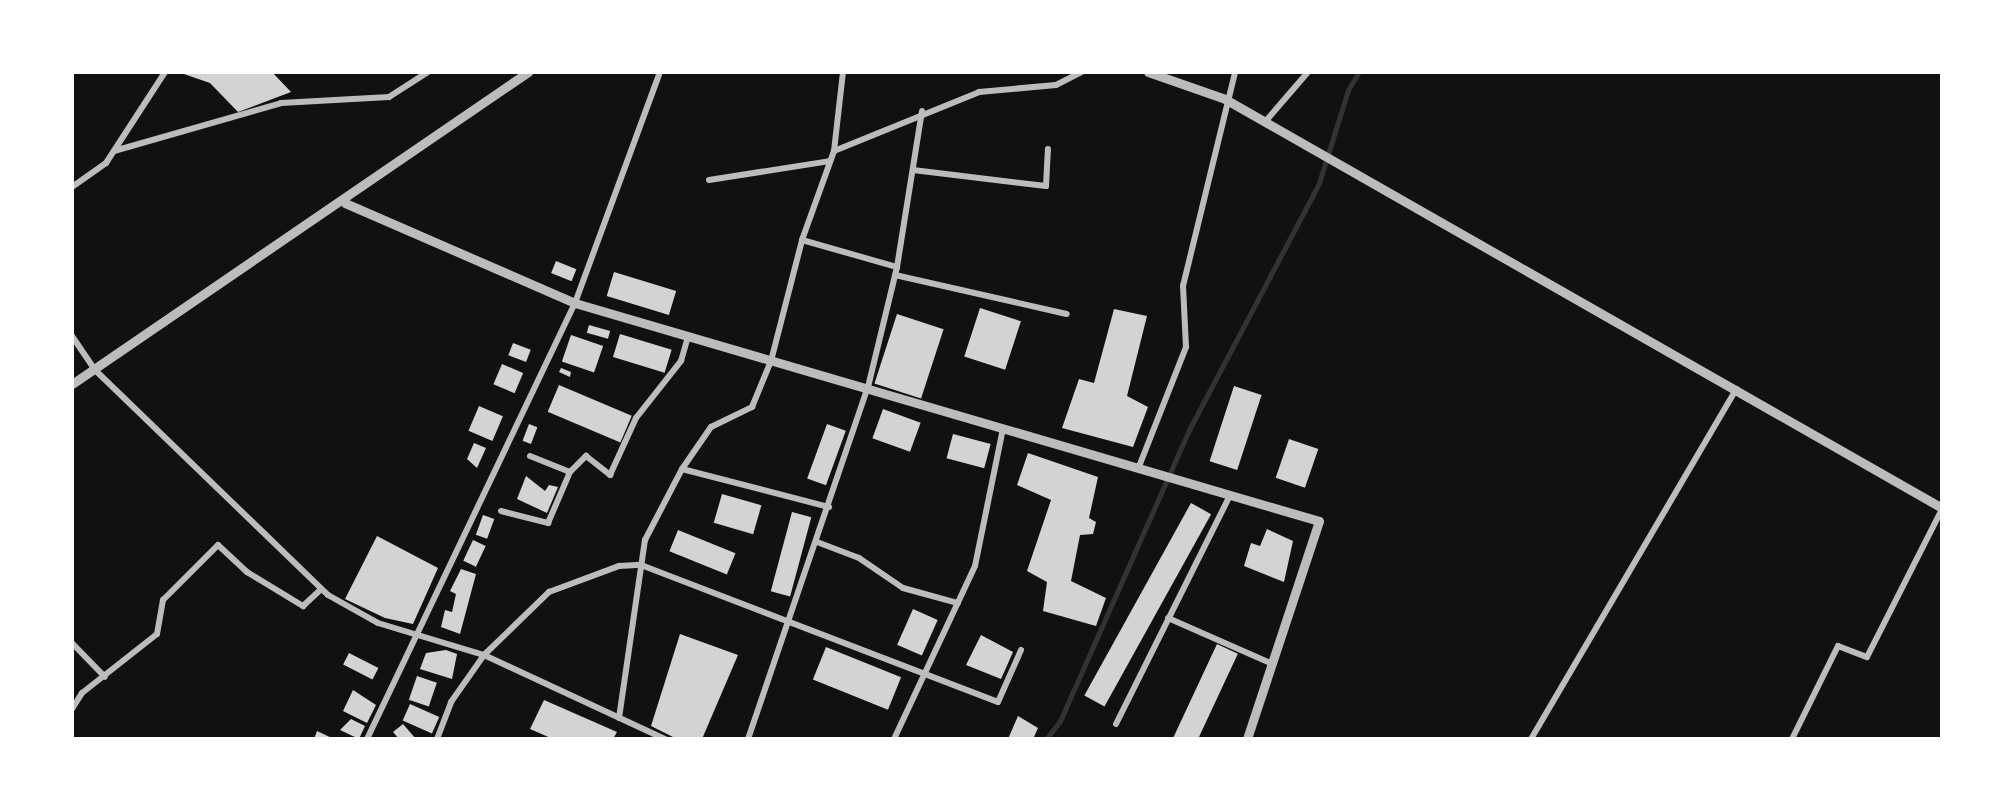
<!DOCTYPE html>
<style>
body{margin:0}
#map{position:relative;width:2014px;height:811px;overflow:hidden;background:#111;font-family:Jost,sans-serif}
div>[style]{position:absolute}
.stream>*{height:5px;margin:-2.5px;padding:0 2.5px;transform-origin:2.5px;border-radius:2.5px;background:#333}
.building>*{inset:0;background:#d3d3d3;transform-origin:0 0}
.minor>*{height:6px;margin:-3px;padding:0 3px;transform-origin:3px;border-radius:3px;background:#bcbcbc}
.tertiary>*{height:9px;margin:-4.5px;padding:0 4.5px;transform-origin:4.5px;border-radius:4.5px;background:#bcbcbc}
span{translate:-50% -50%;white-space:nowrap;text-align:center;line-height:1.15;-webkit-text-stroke:6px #fff;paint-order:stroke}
.frame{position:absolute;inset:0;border:74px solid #fff;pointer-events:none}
</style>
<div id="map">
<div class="stream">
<i style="left:1046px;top:739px;width:23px;rotate:-52deg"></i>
<i style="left:1060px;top:721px;width:321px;rotate:-66.1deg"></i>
<i style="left:1190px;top:428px;width:277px;rotate:-62.2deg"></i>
<i style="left:1319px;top:183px;width:97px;rotate:-72.7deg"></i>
<i style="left:1348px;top:90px;width:21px;rotate:-59deg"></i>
</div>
<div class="building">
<i style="clip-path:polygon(178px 72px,272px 72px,291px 92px,238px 112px,210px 83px)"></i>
<i style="left:556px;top:261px;width:22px;height:13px;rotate:22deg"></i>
<i style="left:614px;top:272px;width:65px;height:25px;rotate:17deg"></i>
<i style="left:980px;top:308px;width:43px;height:51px;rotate:18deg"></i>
<i style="clip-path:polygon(1114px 309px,1147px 316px,1127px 396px,1148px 407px,1133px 447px,1062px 428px,1079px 379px,1094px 383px)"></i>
<i style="left:897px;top:314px;width:49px;height:73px;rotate:18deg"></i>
<i style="left:589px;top:325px;width:22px;height:8px;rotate:16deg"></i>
<i style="left:620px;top:334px;width:54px;height:24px;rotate:17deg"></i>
<i style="left:571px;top:335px;width:34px;height:28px;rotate:19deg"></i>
<i style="left:513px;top:343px;width:19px;height:13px;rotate:21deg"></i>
<i style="left:502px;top:364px;width:23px;height:22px;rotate:23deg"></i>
<i style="clip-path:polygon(561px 368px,571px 372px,570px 377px,559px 372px)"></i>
<i style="left:559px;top:385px;width:79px;height:29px;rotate:23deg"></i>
<i style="left:1234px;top:386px;width:29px;height:79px;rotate:18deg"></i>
<i style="left:479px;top:406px;width:26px;height:27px;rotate:23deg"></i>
<i style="left:883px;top:409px;width:40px;height:31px;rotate:20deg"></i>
<i style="left:529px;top:424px;width:9px;height:18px;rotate:21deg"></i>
<i style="left:827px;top:424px;width:20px;height:58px;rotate:20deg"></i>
<i style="left:953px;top:434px;width:39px;height:25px;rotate:15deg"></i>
<i style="left:1289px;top:439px;width:31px;height:41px;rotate:19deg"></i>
<i style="clip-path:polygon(474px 443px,486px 448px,477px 468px,467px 459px)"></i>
<i style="clip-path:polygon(1028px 453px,1098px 477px,1089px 518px,1096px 522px,1093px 534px,1080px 535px,1071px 581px,1106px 598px,1096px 626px,1043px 611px,1047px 582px,1027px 571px,1051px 500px,1017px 485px)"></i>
<i style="clip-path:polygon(526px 476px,545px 491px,549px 485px,558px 487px,547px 513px,517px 499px)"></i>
<i style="left:722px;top:494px;width:41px;height:30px;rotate:16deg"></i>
<i style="left:1191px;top:503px;width:23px;height:220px;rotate:29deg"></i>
<i style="left:792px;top:512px;width:20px;height:82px;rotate:15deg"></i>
<i style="left:483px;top:515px;width:12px;height:21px;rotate:20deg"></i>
<i style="clip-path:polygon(1267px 529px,1293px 541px,1284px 582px,1244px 566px,1251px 543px,1260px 546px)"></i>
<i style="left:678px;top:530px;width:62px;height:23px;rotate:22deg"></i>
<i style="clip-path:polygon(377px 536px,438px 568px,413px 624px,385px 618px,345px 599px)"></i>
<i style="left:473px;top:540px;width:14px;height:23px;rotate:25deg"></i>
<i style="clip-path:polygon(461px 569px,476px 574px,460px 634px,441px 627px,445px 610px,452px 612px,456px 594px,450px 591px)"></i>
<i style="left:913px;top:609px;width:27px;height:39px;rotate:24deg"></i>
<i style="clip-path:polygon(680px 634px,738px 655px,702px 739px,677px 739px,651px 726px)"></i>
<i style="clip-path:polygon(981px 635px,1013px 652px,1001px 679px,966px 665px)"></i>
<i style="left:1217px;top:644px;width:23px;height:103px;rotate:25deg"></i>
<i style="left:826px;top:647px;width:81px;height:35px;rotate:22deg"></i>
<i style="clip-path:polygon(446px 650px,457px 654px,452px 679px,420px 669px,426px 653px)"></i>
<i style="left:349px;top:653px;width:33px;height:13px;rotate:27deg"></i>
<i style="left:417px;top:676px;width:21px;height:25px;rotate:19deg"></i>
<i style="clip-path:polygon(353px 690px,376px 705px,367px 723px,343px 711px)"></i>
<i style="clip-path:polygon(544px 700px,617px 732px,613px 739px,553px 739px,530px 729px)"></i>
<i style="left:410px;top:704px;width:32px;height:18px;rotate:24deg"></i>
<i style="clip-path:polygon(1018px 716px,1038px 728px,1033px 739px,1008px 739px)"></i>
<i style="clip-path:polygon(351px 719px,365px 726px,359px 739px,340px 730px)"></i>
<i style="clip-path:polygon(403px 724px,416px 739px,399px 739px,393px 732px)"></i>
<i style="clip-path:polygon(317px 731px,334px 739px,314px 739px)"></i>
</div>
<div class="minor">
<i style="left:1265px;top:122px;width:66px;rotate:-49.3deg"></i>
<i style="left:114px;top:151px;width:174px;rotate:-16deg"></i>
<i style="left:281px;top:103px;width:108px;rotate:-3.2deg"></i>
<i style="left:389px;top:97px;width:46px;rotate:-32.7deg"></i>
<i style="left:834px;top:151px;width:157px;rotate:-22.1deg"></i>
<i style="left:979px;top:92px;width:77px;rotate:-5.2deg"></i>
<i style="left:1056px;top:85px;width:29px;rotate:-27deg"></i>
<i style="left:913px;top:170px;width:134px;rotate:6.9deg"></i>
<i style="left:1046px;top:186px;width:37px;rotate:-87deg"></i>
<i style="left:709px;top:180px;width:122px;rotate:-8.9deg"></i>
<i style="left:72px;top:187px;width:42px;rotate:-35.2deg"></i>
<i style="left:106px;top:163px;width:108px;rotate:-57deg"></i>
<i style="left:802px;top:240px;width:99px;rotate:15.9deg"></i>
<i style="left:895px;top:275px;width:176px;rotate:12.8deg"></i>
<i style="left:72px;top:336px;width:41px;rotate:55.9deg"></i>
<i style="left:95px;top:370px;width:324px;rotate:44deg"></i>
<i style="left:328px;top:595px;width:57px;rotate:29.2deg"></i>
<i style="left:378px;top:623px;width:111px;rotate:16.8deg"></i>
<i style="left:484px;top:655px;width:200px;rotate:24.9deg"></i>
<i style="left:530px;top:456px;width:43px;rotate:21.8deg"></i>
<i style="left:682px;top:469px;width:152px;rotate:14.5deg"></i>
<i style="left:1138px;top:469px;width:131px;rotate:-68.5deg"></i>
<i style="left:1186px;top:347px;width:61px;rotate:-92.8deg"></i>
<i style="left:1183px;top:286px;width:220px;rotate:-76.3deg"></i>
<i style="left:501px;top:511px;width:49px;rotate:14.3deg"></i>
<i style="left:548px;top:523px;width:56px;rotate:-66.7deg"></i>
<i style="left:570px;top:472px;width:23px;rotate:-45deg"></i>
<i style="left:586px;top:456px;width:31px;rotate:38deg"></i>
<i style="left:610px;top:475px;width:63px;rotate:-65.5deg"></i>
<i style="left:636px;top:418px;width:73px;rotate:-51.7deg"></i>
<i style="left:681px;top:361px;width:26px;rotate:-74deg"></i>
<i style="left:817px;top:542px;width:45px;rotate:20.9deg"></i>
<i style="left:859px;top:558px;width:53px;rotate:34.3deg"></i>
<i style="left:903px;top:588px;width:57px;rotate:15.3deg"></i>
<i style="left:1168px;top:618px;width:115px;rotate:23.7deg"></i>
<i style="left:72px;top:643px;width:47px;rotate:45.9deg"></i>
<i style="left:72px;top:709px;width:19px;rotate:-58deg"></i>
<i style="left:82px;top:693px;width:95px;rotate:-38.2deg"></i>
<i style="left:157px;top:634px;width:35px;rotate:-80deg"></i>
<i style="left:163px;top:600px;width:78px;rotate:-45deg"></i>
<i style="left:218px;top:545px;width:40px;rotate:43deg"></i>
<i style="left:247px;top:572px;width:66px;rotate:31.3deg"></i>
<i style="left:303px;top:606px;width:25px;rotate:-43deg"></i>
<i style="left:619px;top:718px;width:180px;rotate:-81.7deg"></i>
<i style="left:645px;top:540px;width:80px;rotate:-62.5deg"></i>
<i style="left:682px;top:469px;width:51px;rotate:-55.4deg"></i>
<i style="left:711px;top:427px;width:46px;rotate:-26deg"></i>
<i style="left:752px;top:407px;width:50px;rotate:-67.6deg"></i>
<i style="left:771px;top:361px;width:125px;rotate:-75.6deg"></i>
<i style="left:802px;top:240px;width:95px;rotate:-70.2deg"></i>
<i style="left:834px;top:151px;width:80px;rotate:-83.5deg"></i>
<i style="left:1116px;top:724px;width:254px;rotate:-63.5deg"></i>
<i style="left:367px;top:739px;width:483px;rotate:-64.5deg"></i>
<i style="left:575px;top:303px;width:246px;rotate:-69.8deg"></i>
<i style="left:437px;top:739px;width:40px;rotate:-69deg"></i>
<i style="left:451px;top:702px;width:57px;rotate:-54.9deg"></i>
<i style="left:484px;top:655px;width:91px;rotate:-44.1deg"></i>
<i style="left:549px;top:592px;width:75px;rotate:-20.4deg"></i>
<i style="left:619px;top:566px;width:22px;rotate:-3deg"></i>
<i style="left:641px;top:565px;width:382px;rotate:21deg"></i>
<i style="left:998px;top:702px;width:57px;rotate:-66.1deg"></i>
<i style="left:748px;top:739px;width:372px;rotate:-71.2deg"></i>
<i style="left:868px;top:387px;width:123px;rotate:-76.4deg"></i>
<i style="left:897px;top:267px;width:158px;rotate:-80.9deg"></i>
<i style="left:894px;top:739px;width:191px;rotate:-64.9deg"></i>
<i style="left:975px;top:566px;width:141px;rotate:-78.5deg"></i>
<i style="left:1531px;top:739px;width:406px;rotate:-59.6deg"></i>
<i style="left:1792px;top:739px;width:104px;rotate:-63.7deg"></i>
<i style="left:1838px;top:646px;width:31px;rotate:21deg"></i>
<i style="left:1867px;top:657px;width:166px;rotate:-63.1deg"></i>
</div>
<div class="tertiary">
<i style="left:1148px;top:72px;width:82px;rotate:19.3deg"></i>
<i style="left:1225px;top:99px;width:825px;rotate:29.7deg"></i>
<i style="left:345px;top:203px;width:251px;rotate:23.5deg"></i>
<i style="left:575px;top:303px;width:775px;rotate:16.33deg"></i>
<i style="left:1319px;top:521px;width:230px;rotate:108.3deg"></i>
<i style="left:72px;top:384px;width:553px;rotate:-34.38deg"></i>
</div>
<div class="frame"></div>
</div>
